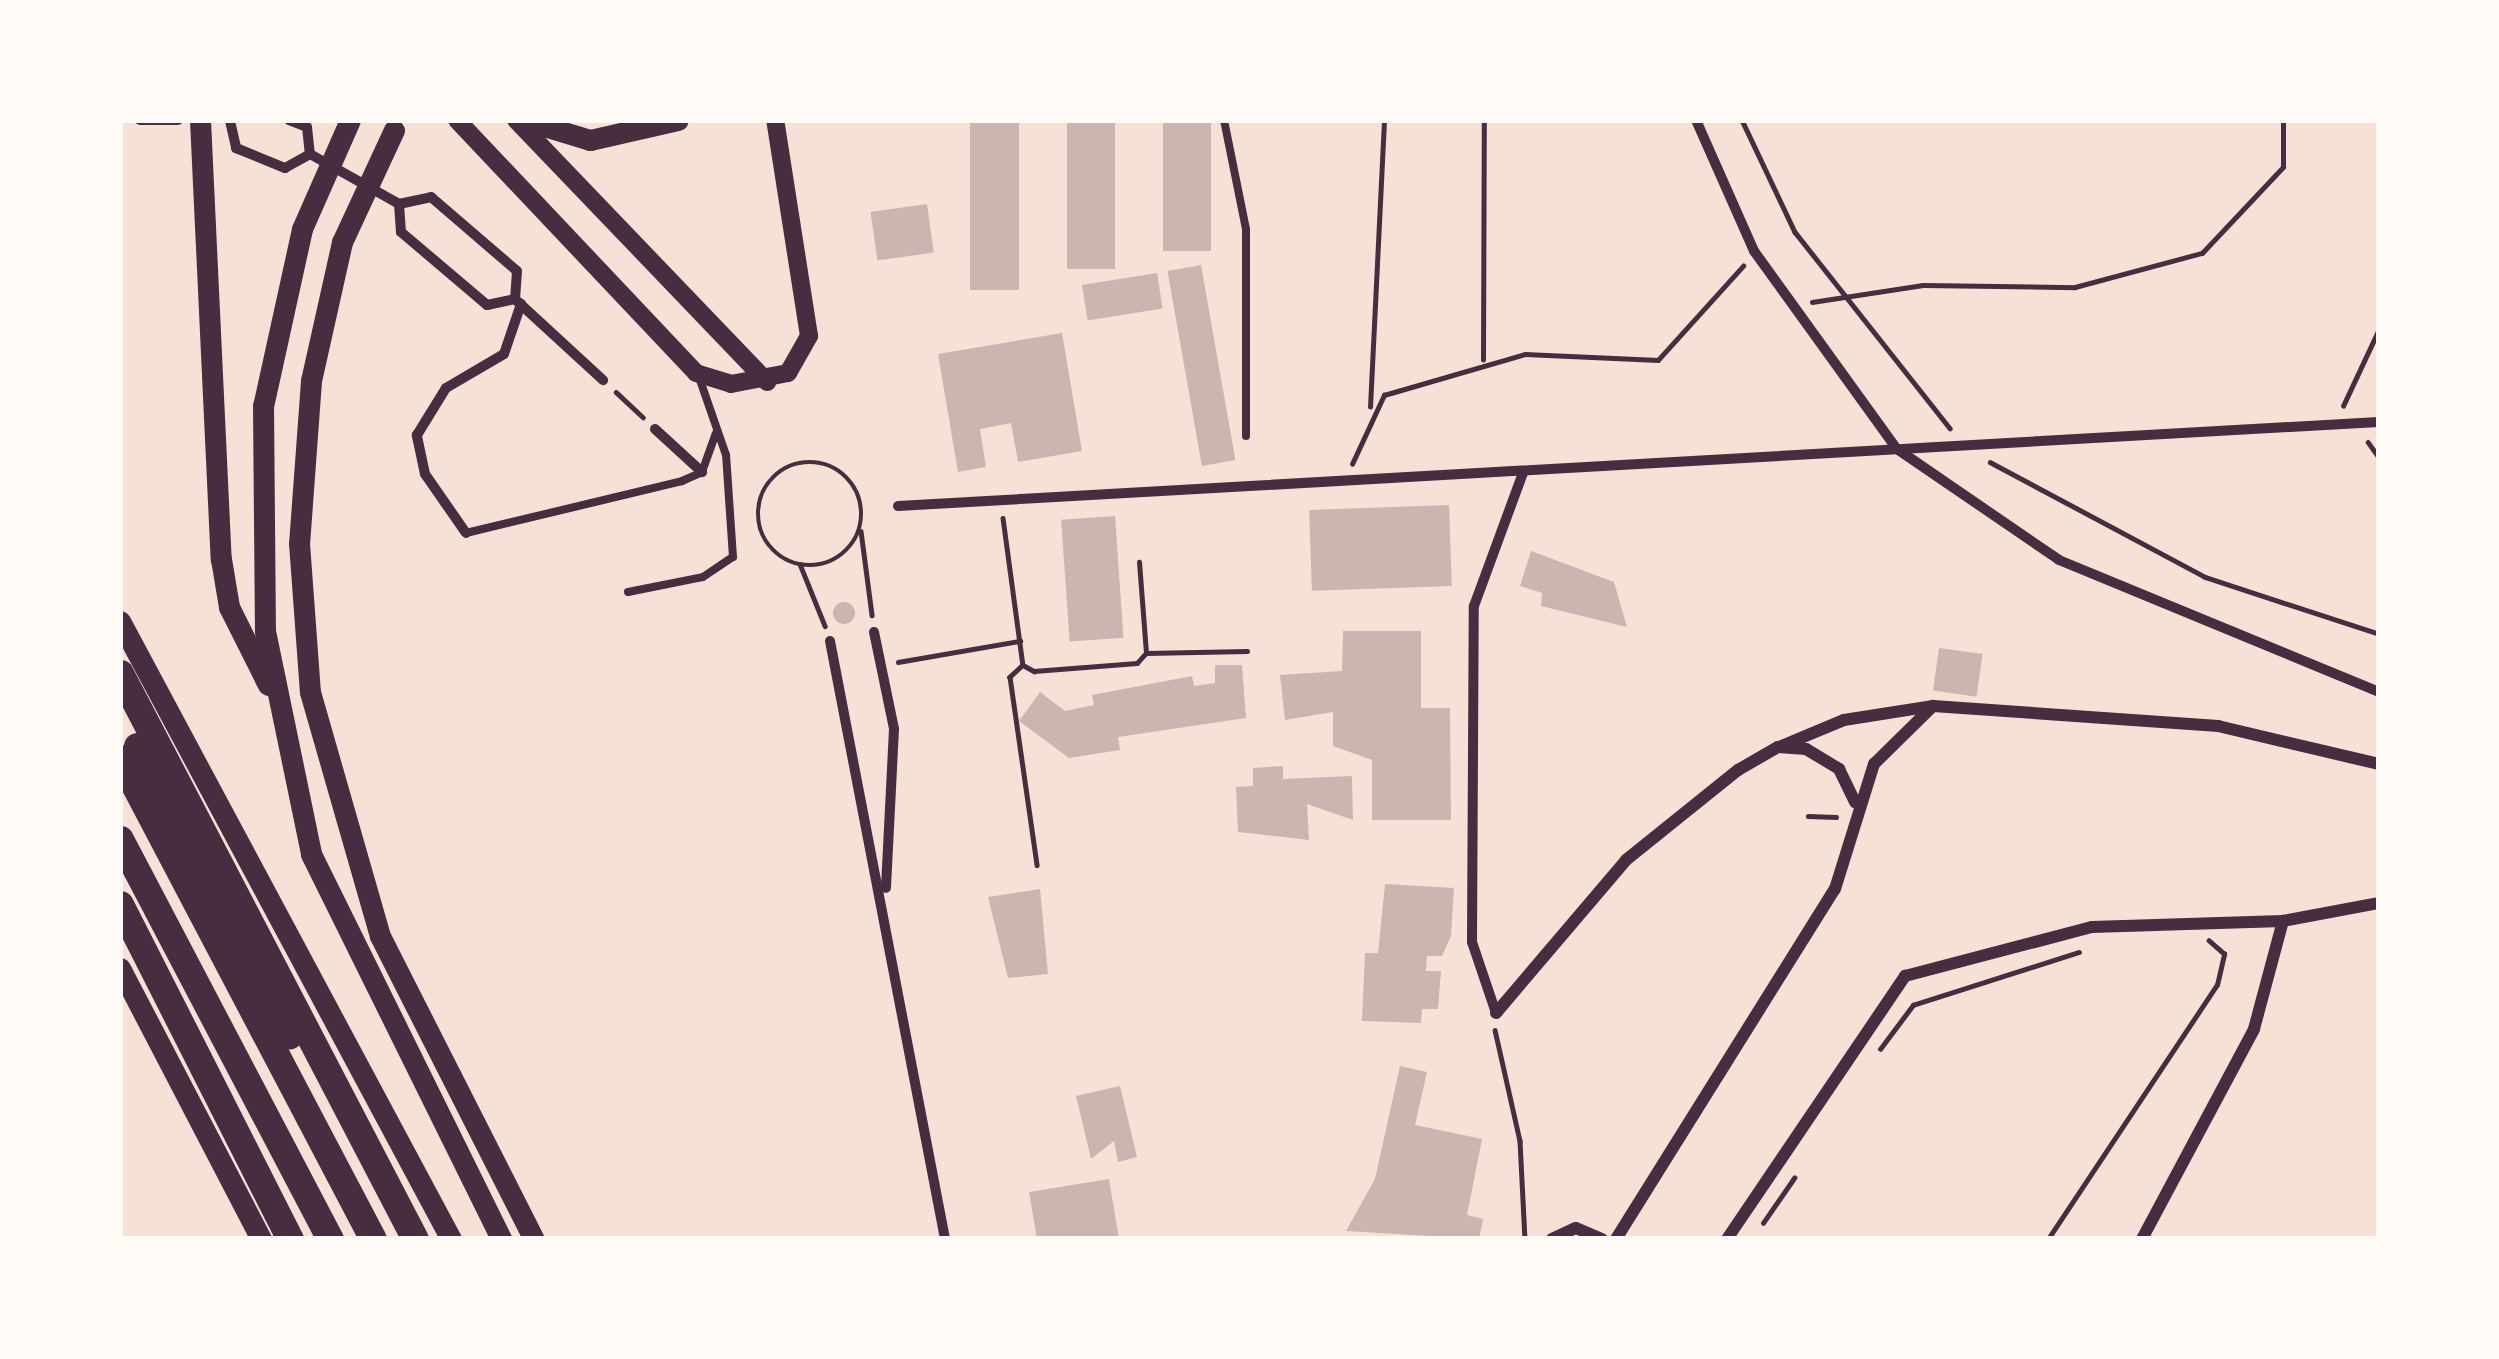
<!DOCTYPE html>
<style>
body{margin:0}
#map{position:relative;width:2499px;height:1359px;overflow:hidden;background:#f7e1d7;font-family:Mulish,sans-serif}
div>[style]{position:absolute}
.building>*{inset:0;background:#ccb4b1;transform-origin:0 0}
.round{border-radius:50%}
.path>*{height:4.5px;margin:-2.25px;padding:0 2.25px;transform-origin:2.25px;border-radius:2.25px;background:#4a2c40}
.path>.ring{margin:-2.25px;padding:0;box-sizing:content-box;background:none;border:4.5px solid #4a2c40;border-radius:50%}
.service>*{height:8px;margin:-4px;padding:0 4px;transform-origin:4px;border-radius:4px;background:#4a2c40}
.pedestrian>*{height:10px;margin:-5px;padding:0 5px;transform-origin:5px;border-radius:5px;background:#4a2c40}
.minor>*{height:12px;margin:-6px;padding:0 6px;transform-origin:6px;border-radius:6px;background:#4a2c40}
.tertiary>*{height:18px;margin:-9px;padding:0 9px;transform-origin:9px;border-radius:9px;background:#4a2c40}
.secondary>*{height:21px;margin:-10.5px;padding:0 10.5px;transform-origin:10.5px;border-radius:10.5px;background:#4a2c40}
.motorway>*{height:27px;margin:-13.5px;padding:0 13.5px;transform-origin:13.5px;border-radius:13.5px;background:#4a2c40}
span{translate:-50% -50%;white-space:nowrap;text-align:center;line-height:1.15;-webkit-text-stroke:9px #fffaf5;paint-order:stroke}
.frame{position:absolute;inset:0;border:123px solid #fffaf5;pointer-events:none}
</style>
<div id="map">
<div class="building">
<i style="left:970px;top:120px;width:49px;height:170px"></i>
<i style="left:1067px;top:120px;width:48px;height:149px"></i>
<i style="left:1163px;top:120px;width:48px;height:131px"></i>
<i style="left:927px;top:204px;width:49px;height:57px;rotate:82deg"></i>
<i style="left:1201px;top:265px;width:198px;height:34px;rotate:80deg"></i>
<i style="left:1157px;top:273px;width:36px;height:76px;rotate:81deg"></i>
<i style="clip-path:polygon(1062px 333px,1082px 451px,1018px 462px,1011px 423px,980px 429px,986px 467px,958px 472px,938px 354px)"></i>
<i style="left:1449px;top:505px;width:81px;height:140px;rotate:88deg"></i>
<i style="left:1115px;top:516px;width:122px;height:54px;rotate:86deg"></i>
<i style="clip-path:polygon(1531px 551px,1614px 582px,1627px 627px,1541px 606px,1542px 593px,1520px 586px)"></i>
<i class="round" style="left:833px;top:602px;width:22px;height:22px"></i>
<i style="clip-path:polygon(1343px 631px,1421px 631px,1421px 708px,1450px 708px,1451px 820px,1372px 820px,1372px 760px,1333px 746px,1333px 712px,1285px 720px,1280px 675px,1342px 671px)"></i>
<i style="left:1939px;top:648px;width:44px;height:43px;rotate:8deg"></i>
<i style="clip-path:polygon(1215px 665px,1242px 665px,1246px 718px,1118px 737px,1120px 750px,1069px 758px,1019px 721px,1040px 692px,1065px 711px,1094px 705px,1092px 695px,1192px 676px,1194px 686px,1215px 683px)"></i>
<i style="clip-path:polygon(1283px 766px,1283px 779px,1352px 776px,1353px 820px,1307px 804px,1309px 840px,1238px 832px,1236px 787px,1253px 786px,1253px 768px)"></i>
<i style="clip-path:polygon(1385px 884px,1454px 888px,1451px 936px,1442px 956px,1427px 956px,1426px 971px,1441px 971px,1438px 1009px,1422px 1009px,1421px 1023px,1362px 1021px,1365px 953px,1378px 953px)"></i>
<i style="clip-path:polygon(1040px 889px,1048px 974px,1008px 978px,988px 897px)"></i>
<i style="clip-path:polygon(1400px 1066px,1427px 1072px,1415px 1125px,1482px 1139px,1467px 1215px,1483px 1219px,1479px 1239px,1346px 1231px,1375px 1179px)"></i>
<i style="clip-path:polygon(1120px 1086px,1137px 1157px,1118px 1162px,1114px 1141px,1091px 1159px,1076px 1096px)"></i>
<i style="clip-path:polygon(1109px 1179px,1119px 1239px,1037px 1239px,1029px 1192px)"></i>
</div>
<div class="path">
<i style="left:1742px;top:120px;width:124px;rotate:64.7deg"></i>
<i style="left:1795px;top:232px;width:250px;rotate:51.7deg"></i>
<i style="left:1812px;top:302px;width:112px;rotate:-8.7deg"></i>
<i style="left:1923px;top:285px;width:152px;rotate:0.8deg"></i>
<i style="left:2075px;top:287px;width:131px;rotate:-15deg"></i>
<i style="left:2202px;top:253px;width:118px;rotate:-46.7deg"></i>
<i style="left:2283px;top:167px;width:47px;rotate:-90deg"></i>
<i style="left:1483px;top:360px;width:240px;rotate:-89.8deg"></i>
<i style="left:616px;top:392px;width:37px;rotate:43deg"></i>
<i style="left:2343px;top:406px;width:85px;rotate:-64.9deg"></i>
<i style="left:1370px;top:407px;width:287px;rotate:-87.2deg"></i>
<i style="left:2368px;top:442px;width:19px;rotate:54deg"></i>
<i style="left:1990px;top:462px;width:244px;rotate:28.1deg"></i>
<i style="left:2205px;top:577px;width:183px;rotate:18.1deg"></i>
<i class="ring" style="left:758px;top:462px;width:99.5px;height:99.5px"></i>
<i style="left:1352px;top:464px;width:76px;rotate:-65.1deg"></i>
<i style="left:1384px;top:395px;width:147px;rotate:-16.2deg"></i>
<i style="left:1525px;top:354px;width:133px;rotate:2.6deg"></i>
<i style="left:1658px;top:360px;width:127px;rotate:-47.9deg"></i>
<i style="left:1003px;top:518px;width:148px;rotate:82.3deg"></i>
<i style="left:1023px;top:665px;width:13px;rotate:29deg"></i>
<i style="left:1034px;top:671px;width:103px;rotate:-4.4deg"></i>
<i style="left:1137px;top:663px;width:13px;rotate:-48deg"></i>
<i style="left:1146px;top:653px;width:91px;rotate:-94.4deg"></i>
<i style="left:861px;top:531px;width:85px;rotate:82.5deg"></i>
<i style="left:800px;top:564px;width:67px;rotate:68deg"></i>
<i style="left:1146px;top:653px;width:101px;rotate:-1.1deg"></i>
<i style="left:898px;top:662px;width:124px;rotate:-9.8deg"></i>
<i style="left:1023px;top:665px;width:18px;rotate:137deg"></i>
<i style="left:1010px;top:677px;width:190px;rotate:81.8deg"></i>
<i style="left:1808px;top:816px;width:28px;rotate:2deg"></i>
<i style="left:1495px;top:1030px;width:114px;rotate:77.3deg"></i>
<i style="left:1520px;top:1141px;width:98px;rotate:87.1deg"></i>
<i style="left:1880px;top:1049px;width:55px;rotate:-53.1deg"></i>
<i style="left:1913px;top:1005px;width:174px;rotate:-17.7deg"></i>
<i style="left:1763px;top:1223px;width:55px;rotate:-55.4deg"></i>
<i style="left:2048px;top:1239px;width:305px;rotate:-56.4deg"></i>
<i style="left:2217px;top:985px;width:32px;rotate:-77deg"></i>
<i style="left:2224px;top:954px;width:20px;rotate:-139deg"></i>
</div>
<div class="service">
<i style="left:1224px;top:120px;width:111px;rotate:78.6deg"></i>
<i style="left:1246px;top:229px;width:207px;rotate:90deg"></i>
<i style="left:466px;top:533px;width:222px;rotate:-13.5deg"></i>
<i style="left:682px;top:481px;width:22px;rotate:-24deg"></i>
<i style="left:702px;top:472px;width:41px;rotate:-70.3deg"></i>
<i style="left:628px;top:592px;width:76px;rotate:-11.3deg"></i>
<i style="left:703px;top:577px;width:36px;rotate:-34deg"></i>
<i style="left:733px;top:557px;width:102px;rotate:-93.9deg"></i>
<i style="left:726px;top:455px;width:79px;rotate:-109.1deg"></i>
</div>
<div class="pedestrian">
<i style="left:140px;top:120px;width:38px"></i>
<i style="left:289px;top:120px;width:19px;rotate:21deg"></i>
<i style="left:307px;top:127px;width:27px;rotate:84deg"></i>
<i style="left:1696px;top:120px;width:143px;rotate:66.1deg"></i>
<i style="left:1754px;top:251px;width:244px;rotate:54.2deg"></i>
<i style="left:1897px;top:449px;width:196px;rotate:34.4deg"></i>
<i style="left:2059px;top:560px;width:346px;rotate:22.4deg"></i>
<i style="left:230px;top:121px;width:28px;rotate:77deg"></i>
<i style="left:236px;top:148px;width:53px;rotate:22.2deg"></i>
<i style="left:285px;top:168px;width:29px;rotate:-29deg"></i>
<i style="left:310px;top:154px;width:102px;rotate:29.3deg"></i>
<i style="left:399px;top:204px;width:33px;rotate:-12deg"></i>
<i style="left:431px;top:197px;width:113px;rotate:40.7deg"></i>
<i style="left:517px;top:271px;width:28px;rotate:94deg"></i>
<i style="left:399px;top:204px;width:28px;rotate:86deg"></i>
<i style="left:401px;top:232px;width:113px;rotate:40.3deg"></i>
<i style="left:487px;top:305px;width:29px;rotate:-12deg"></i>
<i style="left:517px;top:301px;width:117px;rotate:42.6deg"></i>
<i style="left:655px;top:429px;width:64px;rotate:42.5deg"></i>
<i style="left:898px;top:506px;width:1483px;rotate:-3.25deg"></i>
<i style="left:466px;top:533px;width:72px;rotate:-124.8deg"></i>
<i style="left:425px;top:474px;width:40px;rotate:-102deg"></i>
<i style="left:417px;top:435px;width:55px;rotate:-58.3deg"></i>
<i style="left:446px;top:388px;width:67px;rotate:-30.4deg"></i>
<i style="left:504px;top:354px;width:53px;rotate:-71.2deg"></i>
<i style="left:874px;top:632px;width:99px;rotate:78.3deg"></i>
<i style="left:894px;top:729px;width:159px;rotate:92.9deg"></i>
<i style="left:830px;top:641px;width:609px;rotate:79.11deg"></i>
<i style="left:1496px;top:1013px;width:75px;rotate:-108.7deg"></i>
<i style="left:1472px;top:942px;width:336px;rotate:-89.7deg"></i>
<i style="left:1474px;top:606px;width:142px;rotate:-69.8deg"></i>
</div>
<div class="minor">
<i style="left:1779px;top:747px;width:70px;rotate:-22.6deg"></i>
<i style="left:1844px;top:720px;width:89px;rotate:-9deg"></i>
<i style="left:1496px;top:1013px;width:201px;rotate:-49.6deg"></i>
<i style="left:1626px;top:860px;width:144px;rotate:-38.8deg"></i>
<i style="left:1738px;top:770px;width:46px;rotate:-29.9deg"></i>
<i style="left:1778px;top:747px;width:28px;rotate:4deg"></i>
<i style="left:1806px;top:749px;width:39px;rotate:31deg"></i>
<i style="left:1839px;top:769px;width:37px;rotate:64deg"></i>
<i style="left:1552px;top:1239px;width:26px;rotate:-25deg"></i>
<i style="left:1576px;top:1228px;width:28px;rotate:23deg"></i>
<i style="left:1616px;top:1239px;width:413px;rotate:-58deg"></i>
<i style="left:1835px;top:889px;width:131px;rotate:-72.7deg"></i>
<i style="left:1874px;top:764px;width:83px;rotate:-44.5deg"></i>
<i style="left:1933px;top:706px;width:286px;rotate:4deg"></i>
<i style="left:2218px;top:726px;width:165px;rotate:13.3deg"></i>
<i style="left:1727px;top:1239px;width:318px;rotate:-55.9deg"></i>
<i style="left:1905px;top:976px;width:193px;rotate:-14.7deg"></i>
<i style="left:2092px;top:927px;width:191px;rotate:-1.8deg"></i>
<i style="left:2142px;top:1239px;width:238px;rotate:-61.9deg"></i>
<i style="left:2254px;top:1029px;width:112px;rotate:-75deg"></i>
<i style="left:2283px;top:921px;width:98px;rotate:-10.6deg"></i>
</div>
<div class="tertiary">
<i style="left:457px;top:120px;width:348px;rotate:46.6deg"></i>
<i style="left:696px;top:373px;width:37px;rotate:17deg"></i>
<i style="left:731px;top:384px;width:58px;rotate:-10.9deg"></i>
<i style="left:788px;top:373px;width:43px;rotate:-60.4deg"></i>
<i style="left:809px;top:336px;width:219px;rotate:-98.9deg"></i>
<i style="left:516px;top:120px;width:363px;rotate:46.2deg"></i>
</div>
<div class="secondary">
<i style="left:200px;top:120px;width:440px;rotate:87.3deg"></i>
<i style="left:221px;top:559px;width:49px;rotate:80.5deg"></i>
<i style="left:229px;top:607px;width:87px;rotate:63.4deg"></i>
<i style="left:350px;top:120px;width:119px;rotate:113.8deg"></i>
<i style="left:302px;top:229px;width:181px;rotate:102.4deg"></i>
<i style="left:263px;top:406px;width:225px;rotate:89.5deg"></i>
<i style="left:265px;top:631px;width:228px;rotate:78.3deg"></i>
<i style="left:311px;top:854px;width:429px;rotate:63.7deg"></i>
<i style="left:524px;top:120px;width:69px;rotate:16.9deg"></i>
<i style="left:590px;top:140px;width:90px;rotate:-12.8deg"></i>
<i style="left:394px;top:130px;width:123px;rotate:114.9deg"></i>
<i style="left:342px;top:242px;width:142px;rotate:102.6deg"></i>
<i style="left:311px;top:381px;width:162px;rotate:94.2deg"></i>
<i style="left:299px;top:543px;width:149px;rotate:85.8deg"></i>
<i style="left:310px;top:692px;width:254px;rotate:74deg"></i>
<i style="left:380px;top:936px;width:340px;rotate:63.1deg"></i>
<i style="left:120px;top:621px;width:701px;rotate:61.83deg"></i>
<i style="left:120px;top:968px;width:305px;rotate:62.5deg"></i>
</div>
<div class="motorway">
<i style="left:120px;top:673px;width:638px;rotate:62.47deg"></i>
<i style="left:137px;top:746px;width:327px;rotate:62.3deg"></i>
<i style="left:120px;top:758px;width:543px;rotate:62.26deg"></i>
<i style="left:120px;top:839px;width:452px;rotate:62.3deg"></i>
<i style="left:120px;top:904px;width:376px;rotate:63.1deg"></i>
</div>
<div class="frame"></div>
</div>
